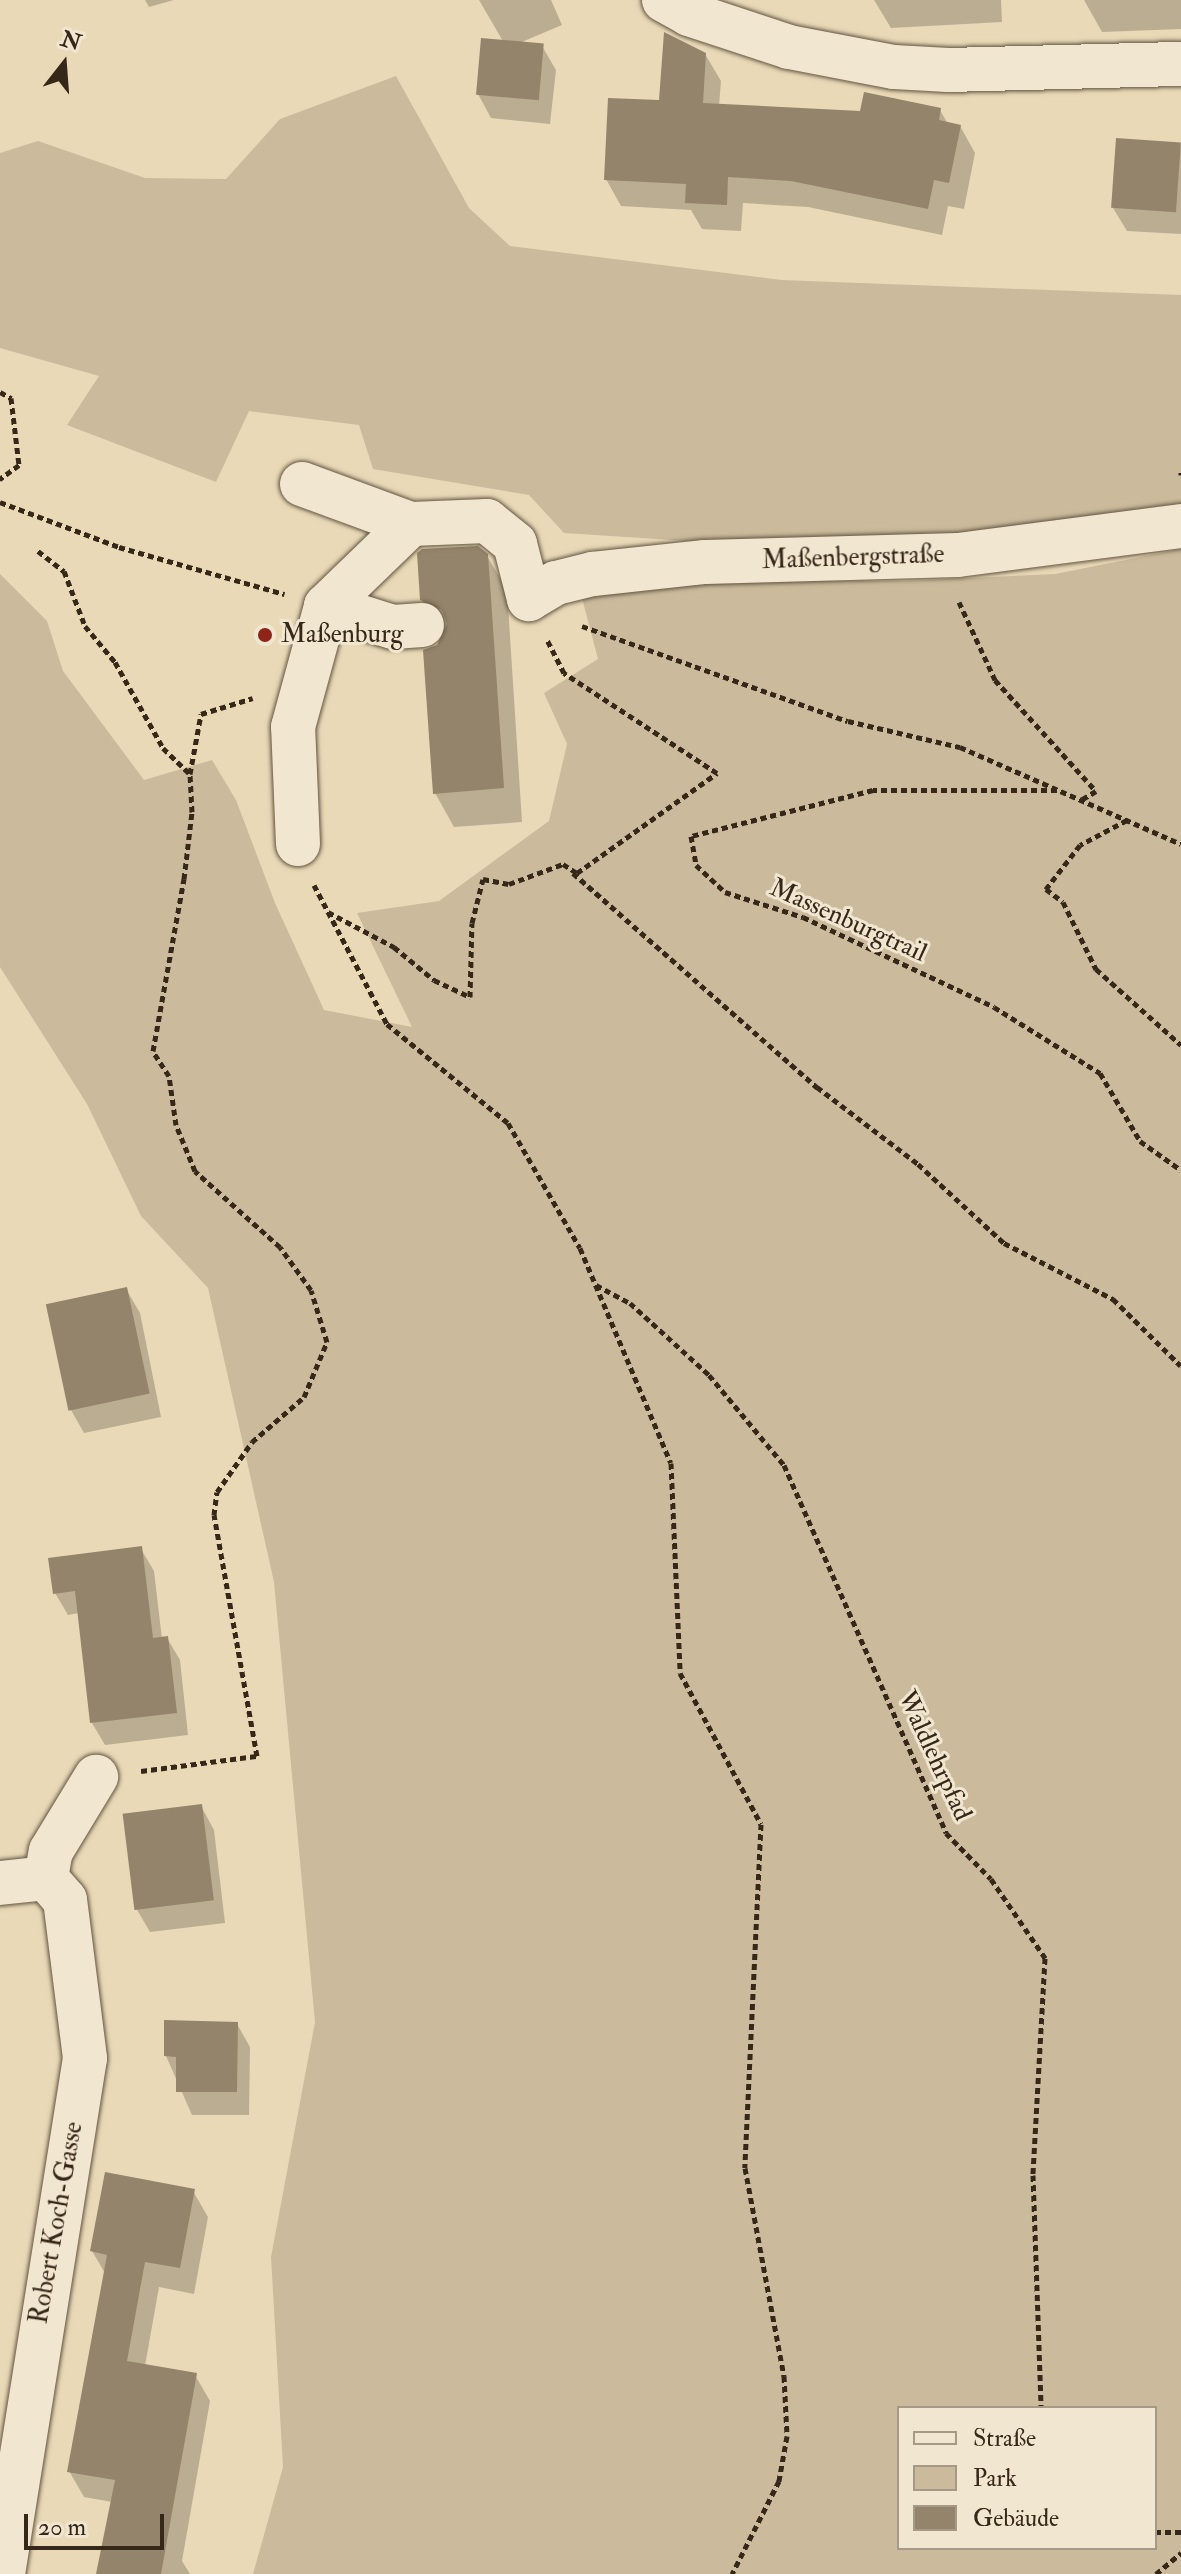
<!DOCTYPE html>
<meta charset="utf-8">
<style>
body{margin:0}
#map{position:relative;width:1181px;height:2574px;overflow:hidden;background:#e9d9b7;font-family:"IM FELL Double Pica",serif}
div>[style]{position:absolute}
.green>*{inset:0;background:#cbbb9c}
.shadow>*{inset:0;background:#0003}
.building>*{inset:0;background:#93846b;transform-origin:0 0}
.path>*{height:5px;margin-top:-2.5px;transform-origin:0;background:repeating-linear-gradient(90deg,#362819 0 6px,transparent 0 10px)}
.roads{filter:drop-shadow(0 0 2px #635440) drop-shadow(0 0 2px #635440)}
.minor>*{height:44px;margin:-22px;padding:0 22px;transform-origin:22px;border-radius:22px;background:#f1e6d0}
.dots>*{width:22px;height:22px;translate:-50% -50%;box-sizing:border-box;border:4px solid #f1e6d0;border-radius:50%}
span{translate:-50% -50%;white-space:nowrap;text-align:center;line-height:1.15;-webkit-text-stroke:6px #f1e6d0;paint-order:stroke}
.street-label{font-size:26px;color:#362819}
.poi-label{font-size:26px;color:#362819}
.left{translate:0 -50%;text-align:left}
.legend{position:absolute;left:897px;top:2406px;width:260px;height:144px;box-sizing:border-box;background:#f1e6d0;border:2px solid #a69a87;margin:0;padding:10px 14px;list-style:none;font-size:24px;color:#362819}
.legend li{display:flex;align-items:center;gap:16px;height:40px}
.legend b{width:40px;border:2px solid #a69a87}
.north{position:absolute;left:24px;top:24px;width:80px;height:80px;-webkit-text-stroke:6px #f1e6d0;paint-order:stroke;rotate:17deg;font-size:22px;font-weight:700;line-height:32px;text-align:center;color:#362819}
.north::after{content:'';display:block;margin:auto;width:28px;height:36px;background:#362819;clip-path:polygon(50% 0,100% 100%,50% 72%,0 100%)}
.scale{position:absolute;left:24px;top:2514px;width:140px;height:36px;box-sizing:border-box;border:4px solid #362819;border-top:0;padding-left:10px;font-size:24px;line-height:28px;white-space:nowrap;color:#362819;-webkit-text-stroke:6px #f1e6d0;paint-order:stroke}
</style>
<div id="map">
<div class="green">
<i style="clip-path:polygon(396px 76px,469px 208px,510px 246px,781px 280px,1181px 295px,1181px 504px,1004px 533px,719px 543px,564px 533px,529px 495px,373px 469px,359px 425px,249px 411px,216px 482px,67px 425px,99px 376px,0 348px,0 153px,38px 141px,145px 178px,226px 179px,280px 119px)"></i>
<i style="clip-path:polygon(evenodd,1181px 549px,1181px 2574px,253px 2574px,283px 2467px,271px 2257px,315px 2022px,274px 1582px,208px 1288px,141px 1216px,87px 1104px,0 967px,0 574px,47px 621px,63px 671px,144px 780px,212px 760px,236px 800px,275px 903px,324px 1010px,412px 1027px,357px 913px,439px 901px,549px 821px,567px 744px,544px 693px,598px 659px,582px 598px,674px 581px,906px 581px,1055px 574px,1181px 549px,899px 2408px,1155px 2408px,1155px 2548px,899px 2548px,899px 2408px)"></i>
</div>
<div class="shadow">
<i style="clip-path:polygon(145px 0,174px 0,149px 7px)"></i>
<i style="clip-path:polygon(479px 0,551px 0,562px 25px,517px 44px,542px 46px,556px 70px,550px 124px,491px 118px,478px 94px,504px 43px)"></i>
<i style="clip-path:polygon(874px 0,1001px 0,1002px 22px,891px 28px)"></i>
<i style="clip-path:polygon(1084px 0,1181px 0,1181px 29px,1102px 32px)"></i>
<i style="clip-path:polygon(705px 54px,721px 81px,719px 106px,862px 113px,940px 110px,948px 124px,960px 126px,975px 153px,964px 209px,948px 206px,942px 235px,808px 207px,743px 203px,741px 231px,702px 229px,691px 210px,621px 206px,606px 179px,661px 103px)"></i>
<i style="clip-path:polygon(1181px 144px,1181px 234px,1127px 231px,1113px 208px)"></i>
<i style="clip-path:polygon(487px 556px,507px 590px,522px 822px,454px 827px,435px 793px,438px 647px,444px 635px,422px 600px)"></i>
<i style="clip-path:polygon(126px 1289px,140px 1313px,161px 1417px,84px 1433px,71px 1410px)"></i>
<i style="clip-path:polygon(141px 1549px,154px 1571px,162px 1639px,167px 1638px,180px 1660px,188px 1735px,105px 1745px,92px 1723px,79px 1613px,68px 1615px,55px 1593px)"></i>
<i style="clip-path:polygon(201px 1806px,214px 1830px,225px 1923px,150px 1932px,136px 1908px)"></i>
<i style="clip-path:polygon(237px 2024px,250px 2047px,249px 2115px,192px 2115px,166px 2056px)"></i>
<i style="clip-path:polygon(193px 2191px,208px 2217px,194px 2294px,159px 2287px,145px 2366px,195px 2375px,210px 2401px,182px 2561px,190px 2574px,98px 2574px,112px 2502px,84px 2497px,69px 2471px,106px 2275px,92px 2251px)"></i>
</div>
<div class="building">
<i style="clip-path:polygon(664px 32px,706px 53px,703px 103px,860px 111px,864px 92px,941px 108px,939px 120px,961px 125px,949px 183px,934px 180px,928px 209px,791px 181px,728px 177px,727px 205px,685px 203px,686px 184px,604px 180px,608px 98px,659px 100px)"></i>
<i style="left:481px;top:38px;width:63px;height:57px;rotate:5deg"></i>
<i style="left:1116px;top:138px;width:65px;height:70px;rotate:4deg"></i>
<i style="clip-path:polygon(478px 546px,488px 554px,504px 788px,433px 794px,423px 650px,437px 645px,447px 624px,442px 610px,420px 600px,417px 553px,422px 549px)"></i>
<i style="left:127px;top:1287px;width:109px;height:83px;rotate:78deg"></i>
<i style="clip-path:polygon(142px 1546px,153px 1638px,168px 1636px,177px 1713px,90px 1723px,75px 1591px,53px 1594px,48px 1558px)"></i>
<i style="left:202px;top:1804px;width:97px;height:80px;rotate:83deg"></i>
<i style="clip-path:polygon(164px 2020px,238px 2022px,237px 2092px,176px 2092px,176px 2057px,164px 2056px)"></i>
<i style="clip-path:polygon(105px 2172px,195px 2189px,180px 2268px,145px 2262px,127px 2361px,197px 2373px,161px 2574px,96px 2574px,115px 2480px,67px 2472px,107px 2255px,90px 2251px)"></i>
</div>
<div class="path">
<i style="left:0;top:392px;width:13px;rotate:29deg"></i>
<i style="left:11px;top:398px;width:67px;rotate:83.2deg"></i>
<i style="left:19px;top:465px;width:24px;rotate:144deg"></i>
<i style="left:1181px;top:472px;width:3px;rotate:90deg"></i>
<i style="left:0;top:502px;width:127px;rotate:20.7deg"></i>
<i style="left:119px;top:547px;width:172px;rotate:15.9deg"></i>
<i style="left:38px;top:551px;width:33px;rotate:38deg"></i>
<i style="left:64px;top:571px;width:59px;rotate:69.1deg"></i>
<i style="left:85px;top:626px;width:47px;rotate:50.2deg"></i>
<i style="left:115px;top:662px;width:98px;rotate:60.8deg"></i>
<i style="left:163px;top:748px;width:36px;rotate:44deg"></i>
<i style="left:959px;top:602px;width:86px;rotate:65.2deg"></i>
<i style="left:995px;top:680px;width:150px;rotate:47.7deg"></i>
<i style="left:1096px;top:791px;width:17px;rotate:149deg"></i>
<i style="left:582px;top:626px;width:282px;rotate:19.7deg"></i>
<i style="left:848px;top:721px;width:115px;rotate:13.1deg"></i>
<i style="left:960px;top:747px;width:241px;rotate:23.7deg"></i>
<i style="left:1057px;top:790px;width:184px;rotate:180deg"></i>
<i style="left:873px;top:790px;width:188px;rotate:165.8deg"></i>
<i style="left:691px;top:836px;width:29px;rotate:80deg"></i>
<i style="left:696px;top:865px;width:40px;rotate:43deg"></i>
<i style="left:725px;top:892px;width:82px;rotate:17.8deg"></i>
<i style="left:803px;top:917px;width:211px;rotate:25.2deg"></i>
<i style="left:994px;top:1007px;width:125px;rotate:31.9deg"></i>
<i style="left:1100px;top:1073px;width:79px;rotate:59.5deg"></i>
<i style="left:1140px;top:1141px;width:50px;rotate:35.3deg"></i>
<i style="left:1127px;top:820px;width:53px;rotate:152deg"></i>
<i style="left:1080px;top:845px;width:56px;rotate:127.7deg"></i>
<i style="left:1046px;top:889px;width:21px;rotate:37deg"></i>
<i style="left:1063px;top:902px;width:75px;rotate:63.8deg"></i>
<i style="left:1096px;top:969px;width:114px;rotate:41.8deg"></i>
<i style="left:573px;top:873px;width:325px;rotate:41.3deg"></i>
<i style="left:817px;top:1087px;width:127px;rotate:37.3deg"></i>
<i style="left:918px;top:1164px;width:117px;rotate:42.6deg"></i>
<i style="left:1004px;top:1243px;width:123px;rotate:27.2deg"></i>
<i style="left:1113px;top:1299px;width:95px;rotate:44.6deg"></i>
<i style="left:314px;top:885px;width:157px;rotate:62.3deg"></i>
<i style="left:387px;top:1024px;width:156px;rotate:39.3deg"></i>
<i style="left:508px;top:1123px;width:144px;rotate:60.1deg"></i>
<i style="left:580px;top:1248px;width:233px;rotate:67.1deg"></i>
<i style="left:671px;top:1463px;width:210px;rotate:87.5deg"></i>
<i style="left:680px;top:1673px;width:171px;rotate:61.8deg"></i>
<i style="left:761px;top:1824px;width:344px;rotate:92.7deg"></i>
<i style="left:745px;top:2168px;width:212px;rotate:79.4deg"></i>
<i style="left:784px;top:2376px;width:60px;rotate:87.1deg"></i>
<i style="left:787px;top:2436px;width:46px;rotate:100.1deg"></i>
<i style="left:779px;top:2481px;width:104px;rotate:116.8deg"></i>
<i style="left:328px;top:912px;width:75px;rotate:27.9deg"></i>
<i style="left:394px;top:947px;width:52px;rotate:39.5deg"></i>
<i style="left:434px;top:980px;width:40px;rotate:25deg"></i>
<i style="left:470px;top:997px;width:74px;rotate:-88.5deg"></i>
<i style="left:472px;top:923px;width:45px;rotate:-76deg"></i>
<i style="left:483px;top:879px;width:26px;rotate:11deg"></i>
<i style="left:509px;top:884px;width:58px;rotate:-20.3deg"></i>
<i style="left:563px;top:864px;width:17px;rotate:33deg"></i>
<i style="left:577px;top:873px;width:172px;rotate:-35.5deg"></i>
<i style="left:717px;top:773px;width:183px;rotate:-146.8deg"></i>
<i style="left:564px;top:673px;width:38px;rotate:-117deg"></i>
<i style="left:596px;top:1285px;width:38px;rotate:28deg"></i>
<i style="left:630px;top:1303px;width:107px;rotate:42.3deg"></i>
<i style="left:709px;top:1375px;width:117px;rotate:50.2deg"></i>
<i style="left:784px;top:1465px;width:402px;rotate:66.2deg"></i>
<i style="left:946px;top:1833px;width:64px;rotate:45.6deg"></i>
<i style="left:991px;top:1879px;width:96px;rotate:55.6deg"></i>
<i style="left:1045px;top:1958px;width:217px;rotate:93.2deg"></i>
<i style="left:1033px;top:2175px;width:233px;rotate:88deg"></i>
<i style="left:141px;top:1771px;width:117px;rotate:-7.4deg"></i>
<i style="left:257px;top:1756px;width:245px;rotate:-100.1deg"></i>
<i style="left:214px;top:1515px;width:23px;rotate:-83deg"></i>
<i style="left:217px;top:1492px;width:61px;rotate:-55deg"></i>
<i style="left:252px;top:1442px;width:69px;rotate:-40.9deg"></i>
<i style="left:304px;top:1397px;width:60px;rotate:-67.3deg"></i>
<i style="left:327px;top:1342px;width:54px;rotate:-107.1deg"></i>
<i style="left:311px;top:1290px;width:53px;rotate:-125.8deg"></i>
<i style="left:280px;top:1247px;width:114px;rotate:-138.2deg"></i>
<i style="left:195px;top:1171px;width:50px;rotate:-112.4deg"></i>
<i style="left:176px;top:1125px;width:49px;rotate:-98.1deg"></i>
<i style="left:169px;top:1076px;width:30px;rotate:-123deg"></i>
<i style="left:153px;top:1051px;width:175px;rotate:-79.8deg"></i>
<i style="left:184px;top:879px;width:67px;rotate:-83.2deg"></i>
<i style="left:192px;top:812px;width:38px;rotate:-93deg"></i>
<i style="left:190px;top:774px;width:61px;rotate:-79.6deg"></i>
<i style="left:201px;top:714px;width:54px;rotate:-17.1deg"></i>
<i style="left:1155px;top:2532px;width:26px"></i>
<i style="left:1156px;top:2574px;width:33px;rotate:-40deg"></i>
</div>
<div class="roads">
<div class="minor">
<i style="left:664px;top:0;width:29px;rotate:29deg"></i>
<i style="left:689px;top:14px;width:105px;rotate:18.3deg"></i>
<i style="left:789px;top:47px;width:107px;rotate:10.8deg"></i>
<i style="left:894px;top:67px;width:54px;rotate:3.2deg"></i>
<i style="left:948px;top:70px;width:233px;rotate:-1.5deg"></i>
<i style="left:302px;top:484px;width:116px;rotate:20.2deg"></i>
<i style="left:326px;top:606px;width:70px;rotate:17.4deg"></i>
<i style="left:393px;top:627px;width:29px;rotate:-4deg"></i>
<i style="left:298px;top:844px;width:117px;rotate:-92.4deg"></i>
<i style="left:293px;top:727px;width:125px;rotate:-74.7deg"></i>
<i style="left:326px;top:606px;width:118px;rotate:-44deg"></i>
<i style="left:411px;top:524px;width:76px;rotate:-2.3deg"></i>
<i style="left:487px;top:521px;width:36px;rotate:39deg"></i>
<i style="left:515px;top:544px;width:57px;rotate:75.7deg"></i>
<i style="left:529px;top:599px;width:31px;rotate:-31deg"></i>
<i style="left:556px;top:583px;width:38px;rotate:-14deg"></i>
<i style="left:593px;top:574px;width:113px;rotate:-6.1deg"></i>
<i style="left:705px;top:562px;width:253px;rotate:-1.6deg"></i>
<i style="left:958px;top:555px;width:225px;rotate:-7.4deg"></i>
<i style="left:46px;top:1878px;width:27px;rotate:-80deg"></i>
<i style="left:51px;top:1851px;width:87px;rotate:-58.7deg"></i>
<i style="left:0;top:1883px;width:46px;rotate:-6.2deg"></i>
<i style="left:3px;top:2574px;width:522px;rotate:-80.97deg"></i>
<i style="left:85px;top:2058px;width:159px;rotate:-97.2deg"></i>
<i style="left:65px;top:1900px;width:29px;rotate:-131deg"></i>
</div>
</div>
<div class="dots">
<i style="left:265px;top:635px;background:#8f2418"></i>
</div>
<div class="street-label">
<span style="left:853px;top:558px;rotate:-2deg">Maßenbergstraße</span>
<span style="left:848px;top:921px;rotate:24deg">Massenburgtrail</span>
<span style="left:934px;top:1756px;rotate:65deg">Waldlehrpfad</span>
<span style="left:57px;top:2223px;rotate:-80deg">Robert Koch-Gasse</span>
</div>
<div class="poi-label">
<span class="left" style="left:281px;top:635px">Maßenburg</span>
</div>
<ul class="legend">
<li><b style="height:10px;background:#f1e6d0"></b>Straße</li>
<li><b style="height:22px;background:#cbbb9c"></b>Park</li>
<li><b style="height:22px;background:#93846b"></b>Gebäude</li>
</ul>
<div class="north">N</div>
<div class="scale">20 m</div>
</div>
